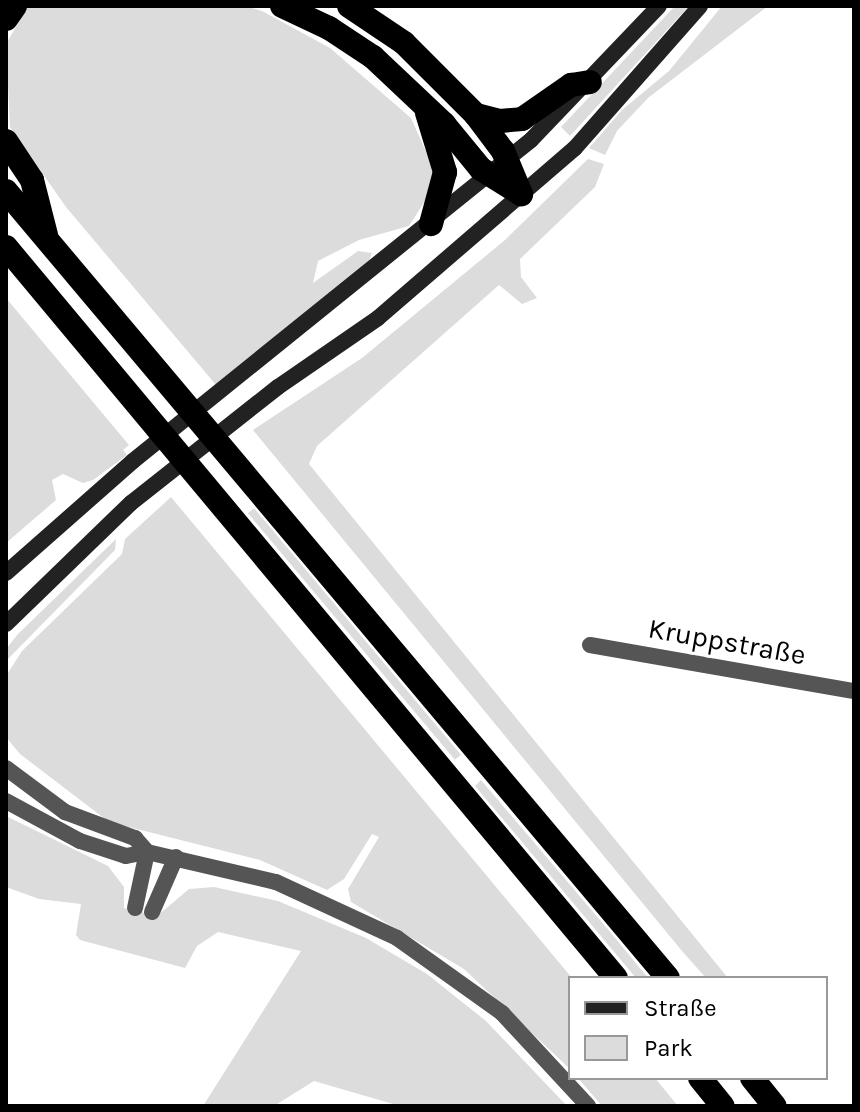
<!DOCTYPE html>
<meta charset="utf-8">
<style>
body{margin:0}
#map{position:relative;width:860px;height:1112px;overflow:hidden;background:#fff;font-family:Karla,sans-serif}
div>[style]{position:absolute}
.green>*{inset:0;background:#dcdcdc;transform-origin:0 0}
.street>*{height:16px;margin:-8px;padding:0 8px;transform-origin:8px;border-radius:8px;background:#555}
.secondary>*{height:16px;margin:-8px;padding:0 8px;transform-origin:8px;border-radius:8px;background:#222}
.highway>*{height:24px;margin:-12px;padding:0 12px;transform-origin:12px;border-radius:12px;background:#000}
span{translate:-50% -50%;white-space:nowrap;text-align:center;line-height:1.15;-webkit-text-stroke:6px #fff;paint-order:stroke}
.street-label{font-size:28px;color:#000}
.frame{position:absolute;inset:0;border:8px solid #000;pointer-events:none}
.legend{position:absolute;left:568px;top:976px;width:260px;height:104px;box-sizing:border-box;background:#fff;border:2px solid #999;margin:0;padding:10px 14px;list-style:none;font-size:24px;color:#000}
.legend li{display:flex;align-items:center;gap:16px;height:40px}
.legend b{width:40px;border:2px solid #999}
</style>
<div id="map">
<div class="green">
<i style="clip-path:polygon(28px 6px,246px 6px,262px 11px,330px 48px,411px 118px,434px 170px,428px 196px,409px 226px,359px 240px,318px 261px,313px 283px,358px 251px,372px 253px,369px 261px,216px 385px,66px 207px,10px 127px,6px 44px)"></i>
<i style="clip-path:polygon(675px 6px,689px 6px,570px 136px,561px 127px)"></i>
<i style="clip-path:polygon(722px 6px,768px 6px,648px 98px,617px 131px,605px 155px,589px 148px,622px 110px,669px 71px)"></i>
<i style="clip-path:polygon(588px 159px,604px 164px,595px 187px,520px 259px,521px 277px,537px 298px,522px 304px,499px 285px,317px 446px,309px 464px,728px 978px,706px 978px,682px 951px,253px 430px,362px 358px,505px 240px)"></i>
<i style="clip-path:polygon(6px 298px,129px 445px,123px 450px,127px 455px,93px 480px,83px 483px,63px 474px,52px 480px,56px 500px,6px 543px)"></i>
<i style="clip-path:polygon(171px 497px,572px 978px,570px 1069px,464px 969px,351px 902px,348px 889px,379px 837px,372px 834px,344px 879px,327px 890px,260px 860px,109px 822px,20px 754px,6px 737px,6px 676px,22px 651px,122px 554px,125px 539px)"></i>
<i style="left:254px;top:508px;width:322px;height:8px;rotate:50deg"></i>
<i style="clip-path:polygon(116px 539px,115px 550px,6px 661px,6px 649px,18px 634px)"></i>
<i style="clip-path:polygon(481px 780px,611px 933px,648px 978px,636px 978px,475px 786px)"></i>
<i style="clip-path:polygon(6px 816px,108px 866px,124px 887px,124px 908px,157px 916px,189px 889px,214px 887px,278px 901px,366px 938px,427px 974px,486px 1021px,567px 1106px,400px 1106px,314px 1081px,274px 1106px,203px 1106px,301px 951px,218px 932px,197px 946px,185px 968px,80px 940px,76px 935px,81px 904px,39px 899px,6px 887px)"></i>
<i style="clip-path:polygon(578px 1078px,655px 1078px,678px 1106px,602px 1106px)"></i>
</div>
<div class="street">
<i style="left:590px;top:645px;width:268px;rotate:9.9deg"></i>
<i style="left:6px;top:768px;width:74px;rotate:36.7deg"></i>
<i style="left:65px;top:812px;width:75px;rotate:20.4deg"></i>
<i style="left:135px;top:838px;width:18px;rotate:49deg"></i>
<i style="left:147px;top:852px;width:132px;rotate:13.1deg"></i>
<i style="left:276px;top:882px;width:133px;rotate:24.8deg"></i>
<i style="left:397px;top:938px;width:129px;rotate:35.5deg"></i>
<i style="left:502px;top:1013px;width:127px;rotate:47.2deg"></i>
<i style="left:6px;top:801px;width:84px;rotate:28.4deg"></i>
<i style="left:80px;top:841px;width:48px;rotate:18.1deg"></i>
<i style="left:126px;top:856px;width:21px;rotate:-11deg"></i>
<i style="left:135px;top:908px;width:57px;rotate:-77.9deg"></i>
<i style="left:152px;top:912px;width:60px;rotate:-66.4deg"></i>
</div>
<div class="secondary">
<i style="left:6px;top:573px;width:169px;rotate:-41.4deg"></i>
<i style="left:133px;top:461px;width:511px;rotate:-38.89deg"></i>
<i style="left:531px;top:140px;width:185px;rotate:-46.3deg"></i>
<i style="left:6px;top:624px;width:174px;rotate:-44.1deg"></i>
<i style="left:131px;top:503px;width:187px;rotate:-38.3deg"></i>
<i style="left:278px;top:387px;width:121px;rotate:-34.6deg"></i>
<i style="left:378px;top:318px;width:260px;rotate:-40.8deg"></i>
<i style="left:575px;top:148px;width:189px;rotate:-48.6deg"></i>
</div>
<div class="highway">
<i style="left:282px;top:6px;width:52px;rotate:25.1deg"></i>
<i style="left:329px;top:28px;width:53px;rotate:33.4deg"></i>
<i style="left:373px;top:57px;width:98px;rotate:43.3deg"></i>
<i style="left:444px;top:124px;width:58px;rotate:50.6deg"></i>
<i style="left:481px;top:169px;width:47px;rotate:32deg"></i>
<i style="left:349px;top:6px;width:66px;rotate:33.9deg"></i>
<i style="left:404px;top:43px;width:102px;rotate:45deg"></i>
<i style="left:476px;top:115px;width:45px;rotate:53.1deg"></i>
<i style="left:503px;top:151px;width:47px;rotate:67.3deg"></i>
<i style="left:6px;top:19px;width:16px;rotate:-55deg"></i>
<i style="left:427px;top:113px;width:62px;rotate:73deg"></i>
<i style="left:445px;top:172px;width:54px;rotate:105.1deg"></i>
<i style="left:476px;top:115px;width:25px;rotate:14deg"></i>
<i style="left:500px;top:121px;width:22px;rotate:-5deg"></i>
<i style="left:522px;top:119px;width:60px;rotate:-34.8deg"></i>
<i style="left:571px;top:85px;width:19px;rotate:-9deg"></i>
<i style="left:6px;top:141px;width:47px;rotate:56.3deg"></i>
<i style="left:32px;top:180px;width:57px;rotate:75.7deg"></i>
<i style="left:6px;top:191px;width:1028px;rotate:49.93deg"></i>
<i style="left:6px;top:247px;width:952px;rotate:50.16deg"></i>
<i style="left:700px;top:1078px;width:36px;rotate:51deg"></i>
<i style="left:752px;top:1078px;width:36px;rotate:51deg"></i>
</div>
<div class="street-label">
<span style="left:727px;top:642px;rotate:10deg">Kruppstraße</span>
</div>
<div class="frame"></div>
<ul class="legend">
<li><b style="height:10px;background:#222"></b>Straße</li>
<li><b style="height:22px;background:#dcdcdc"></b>Park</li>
</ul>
</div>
